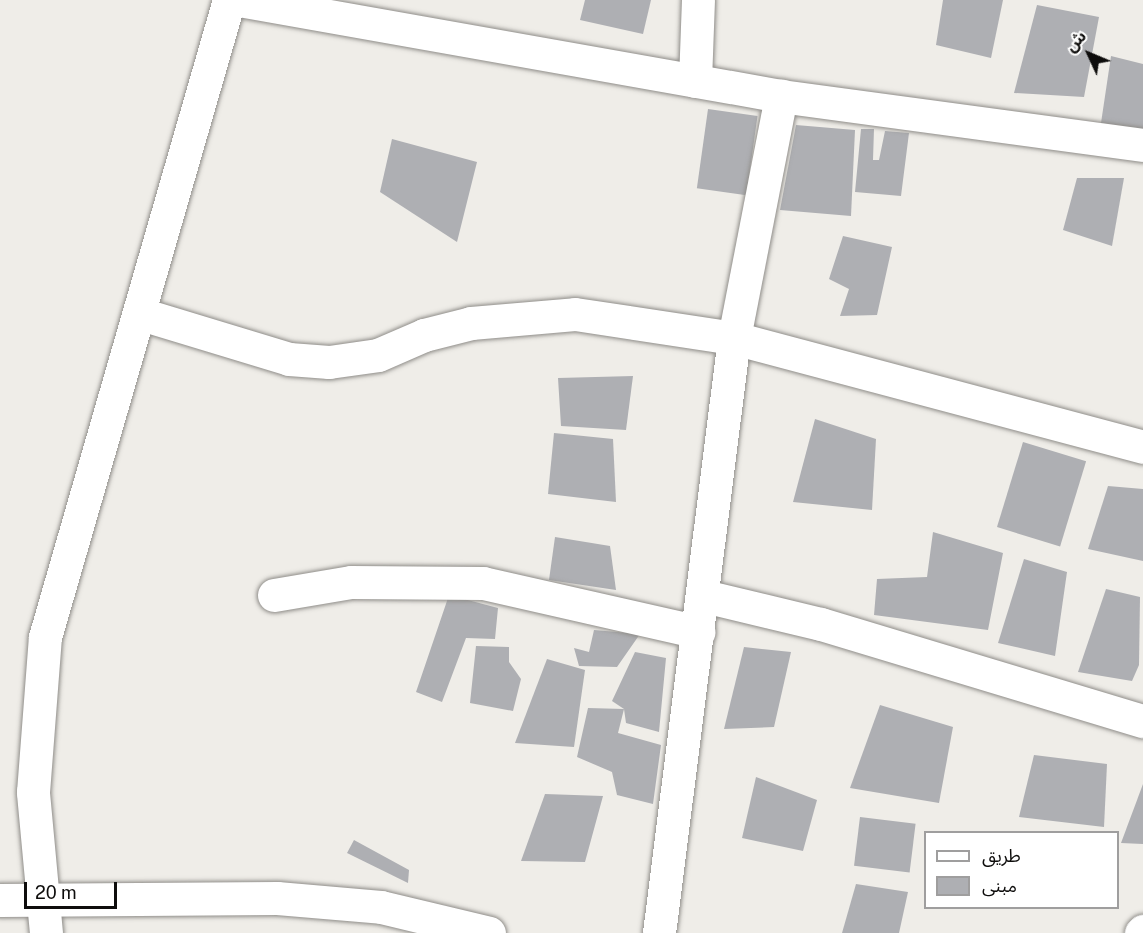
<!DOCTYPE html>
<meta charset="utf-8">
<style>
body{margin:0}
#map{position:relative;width:1143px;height:933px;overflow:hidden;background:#efede8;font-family:"Public Sans","Noto Sans Arabic",sans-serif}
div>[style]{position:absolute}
.building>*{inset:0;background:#aeafb3;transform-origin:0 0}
.roads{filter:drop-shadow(0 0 2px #8f8d89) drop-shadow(0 0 2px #8f8d89)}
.minor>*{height:33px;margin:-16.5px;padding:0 16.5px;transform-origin:16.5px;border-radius:16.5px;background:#fff}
span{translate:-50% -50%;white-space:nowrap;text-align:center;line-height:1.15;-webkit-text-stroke:6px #fff;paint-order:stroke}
.legend{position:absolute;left:924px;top:831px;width:195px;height:78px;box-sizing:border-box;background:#fff;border:2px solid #9f9e9e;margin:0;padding:8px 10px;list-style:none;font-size:18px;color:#0e0d0c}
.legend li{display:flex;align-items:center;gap:12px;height:30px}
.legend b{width:30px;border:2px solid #9f9e9e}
.north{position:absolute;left:1059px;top:24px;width:60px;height:60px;-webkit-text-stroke:4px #fff;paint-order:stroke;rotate:314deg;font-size:16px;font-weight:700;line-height:24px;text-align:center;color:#0e0d0c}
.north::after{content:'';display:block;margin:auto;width:21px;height:27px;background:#0e0d0c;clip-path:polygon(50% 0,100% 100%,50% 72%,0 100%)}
.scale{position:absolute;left:24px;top:882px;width:93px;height:27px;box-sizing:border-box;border:3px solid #0e0d0c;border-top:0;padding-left:8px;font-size:18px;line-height:21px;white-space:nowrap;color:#0e0d0c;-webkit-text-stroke:4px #fff;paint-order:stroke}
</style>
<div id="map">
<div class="building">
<i style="clip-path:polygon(585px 0,651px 0,643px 34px,580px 20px)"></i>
<i style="clip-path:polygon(943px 0,1003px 0,991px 58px,936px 45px)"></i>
<i style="clip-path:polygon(1037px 5px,1099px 17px,1084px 97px,1014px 93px)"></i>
<i style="clip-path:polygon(1111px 56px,1143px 64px,1143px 131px,1101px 123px)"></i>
<i style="left:708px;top:109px;width:50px;height:80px;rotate:8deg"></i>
<i style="clip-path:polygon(796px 125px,855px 130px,851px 216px,780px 210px)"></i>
<i style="clip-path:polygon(861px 129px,874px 129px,873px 160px,879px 160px,885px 131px,909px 133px,901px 196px,855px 192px)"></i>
<i style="clip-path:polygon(392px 139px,477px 162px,457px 242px,380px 192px)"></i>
<i style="clip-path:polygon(1077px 178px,1124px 178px,1112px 246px,1063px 230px)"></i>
<i style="clip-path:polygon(843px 236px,892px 247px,877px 315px,840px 316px,849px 289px,829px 279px)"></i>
<i style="clip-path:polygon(633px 376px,626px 430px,561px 426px,558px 378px)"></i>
<i style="clip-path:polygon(815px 419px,876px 439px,872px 510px,793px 502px)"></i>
<i style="clip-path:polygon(554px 433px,613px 439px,616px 502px,548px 494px)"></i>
<i style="left:1023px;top:442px;width:66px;height:89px;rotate:17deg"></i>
<i style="clip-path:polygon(1108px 486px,1143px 489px,1143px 561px,1088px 549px)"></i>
<i style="clip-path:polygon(933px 532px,1003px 553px,988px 630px,874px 615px,877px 579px,927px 577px)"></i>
<i style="clip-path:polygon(555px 537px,610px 546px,616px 590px,549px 580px)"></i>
<i style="clip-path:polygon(1024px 559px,1067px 572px,1055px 656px,998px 643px)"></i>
<i style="clip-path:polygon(1106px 589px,1140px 597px,1139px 665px,1132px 681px,1078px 672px)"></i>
<i style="clip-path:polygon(449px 595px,498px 608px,495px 639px,466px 638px,442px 702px,416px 692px)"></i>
<i style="clip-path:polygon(594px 630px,640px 634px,617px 667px,579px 666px,574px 648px,589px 652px)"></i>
<i style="clip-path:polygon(476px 646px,509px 647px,509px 662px,521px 679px,513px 711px,470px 703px)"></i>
<i style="clip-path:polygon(744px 647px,791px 652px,774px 727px,724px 729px)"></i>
<i style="clip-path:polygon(635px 652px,666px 658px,659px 732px,626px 723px,624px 709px,618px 733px,661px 745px,653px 804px,617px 795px,612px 772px,577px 757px,588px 708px,624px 709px,612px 701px)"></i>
<i style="clip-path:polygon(547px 659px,585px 670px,574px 747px,515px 743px)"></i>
<i style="clip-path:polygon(880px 705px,953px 727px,939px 803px,850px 788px)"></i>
<i style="clip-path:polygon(1034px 755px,1107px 764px,1104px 827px,1019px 817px)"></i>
<i style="clip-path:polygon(756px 777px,817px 800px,803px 851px,742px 838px)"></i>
<i style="clip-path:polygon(1143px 784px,1143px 844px,1121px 843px)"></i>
<i style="clip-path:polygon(545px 794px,603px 796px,585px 862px,521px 861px)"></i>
<i style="left:860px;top:817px;width:56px;height:49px;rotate:7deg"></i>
<i style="clip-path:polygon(354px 840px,409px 870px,408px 883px,347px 853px)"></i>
<i style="clip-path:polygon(856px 884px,908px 892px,899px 933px,842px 933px)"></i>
</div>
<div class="roads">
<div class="minor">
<i style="left:239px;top:0;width:550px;rotate:10.04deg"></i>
<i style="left:781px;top:96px;width:365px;rotate:7.7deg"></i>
<i style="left:695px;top:81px;width:81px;rotate:-87.9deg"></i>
<i style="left:141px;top:314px;width:155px;rotate:16.9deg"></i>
<i style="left:289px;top:359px;width:40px;rotate:4.3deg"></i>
<i style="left:329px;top:362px;width:49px;rotate:-8.1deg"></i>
<i style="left:378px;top:355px;width:50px;rotate:-23.5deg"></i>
<i style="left:424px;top:335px;width:49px;rotate:-14.3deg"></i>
<i style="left:471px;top:323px;width:104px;rotate:-4.9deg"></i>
<i style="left:575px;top:314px;width:161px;rotate:8.6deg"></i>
<i style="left:734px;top:338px;width:423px;rotate:14.9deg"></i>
<i style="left:274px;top:595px;width:78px;rotate:-9.6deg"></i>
<i style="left:351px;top:582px;width:132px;rotate:0.4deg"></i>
<i style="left:483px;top:583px;width:221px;rotate:12.8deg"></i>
<i style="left:704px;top:596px;width:120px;rotate:13.5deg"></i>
<i style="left:821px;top:624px;width:336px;rotate:16.8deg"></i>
<i style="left:0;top:900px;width:277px;rotate:-0.4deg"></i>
<i style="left:277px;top:898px;width:104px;rotate:4.9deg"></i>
<i style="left:381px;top:907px;width:111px;rotate:13.5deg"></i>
<i style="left:46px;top:933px;width:142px;rotate:-95.3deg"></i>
<i style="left:33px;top:792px;width:155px;rotate:-85.6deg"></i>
<i style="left:45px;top:637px;width:663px;rotate:-73.89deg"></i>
<i style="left:659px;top:933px;width:600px;rotate:-82.82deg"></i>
<i style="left:734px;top:338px;width:247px;rotate:-79deg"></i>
<i style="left:1141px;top:933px;width:3px;rotate:-45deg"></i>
</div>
</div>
<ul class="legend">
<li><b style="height:8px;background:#fff"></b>طريق</li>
<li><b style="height:16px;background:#aeafb3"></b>مبنى</li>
</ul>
<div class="north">ش</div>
<div class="scale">20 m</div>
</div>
